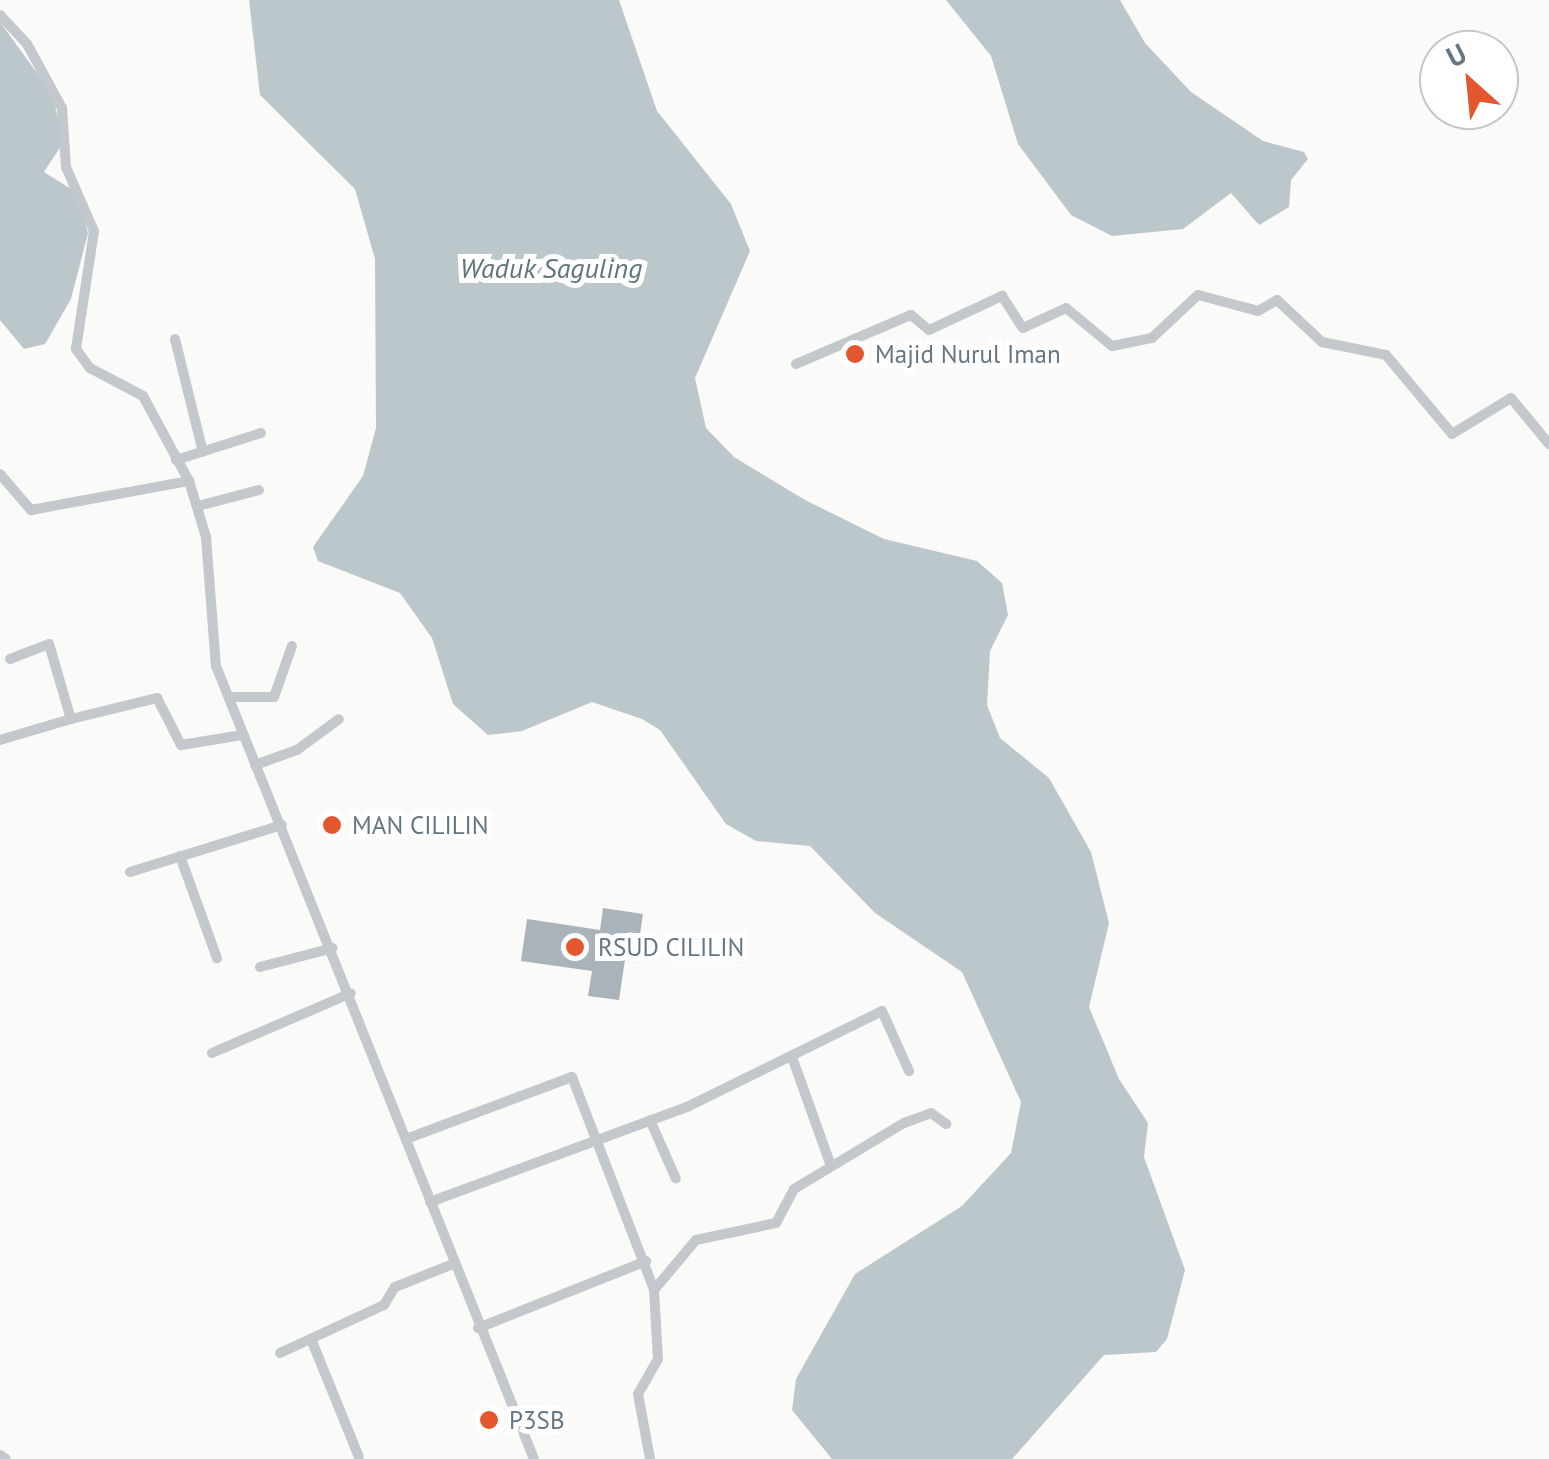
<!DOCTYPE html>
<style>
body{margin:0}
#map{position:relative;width:1549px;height:1459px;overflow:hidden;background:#fafaf8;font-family:"PT Sans",sans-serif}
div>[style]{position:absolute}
.water>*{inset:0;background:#bbc7cb}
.building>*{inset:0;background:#aab3b9}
.street>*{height:10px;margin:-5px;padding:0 5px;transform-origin:5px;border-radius:5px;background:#c3c8cc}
.dots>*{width:28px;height:28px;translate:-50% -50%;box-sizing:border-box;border:5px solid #fff;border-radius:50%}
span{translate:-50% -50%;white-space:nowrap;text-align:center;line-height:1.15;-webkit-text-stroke:10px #fff;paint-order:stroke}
.poi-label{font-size:25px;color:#657683}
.left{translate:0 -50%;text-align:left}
.water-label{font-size:28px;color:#60757c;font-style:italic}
.north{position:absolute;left:1419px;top:30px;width:100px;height:100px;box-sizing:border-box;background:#fff;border:2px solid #c1c8cd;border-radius:50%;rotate:333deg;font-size:28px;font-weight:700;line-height:40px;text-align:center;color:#657683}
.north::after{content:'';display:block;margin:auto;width:35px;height:45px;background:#e4572e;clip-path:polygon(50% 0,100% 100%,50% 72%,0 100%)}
</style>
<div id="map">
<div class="water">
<i style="clip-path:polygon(249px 0,619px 0,657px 111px,731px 204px,750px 251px,695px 378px,706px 428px,734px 457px,805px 500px,884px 539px,977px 561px,1002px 583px,1008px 615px,990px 651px,987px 705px,1000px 738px,1049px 778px,1091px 852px,1109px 923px,1089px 1007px,1119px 1079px,1148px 1123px,1144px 1157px,1185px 1270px,1167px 1339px,1156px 1352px,1104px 1355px,1012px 1459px,832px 1459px,792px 1410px,796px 1379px,855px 1274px,962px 1206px,1011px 1153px,1021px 1102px,962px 972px,875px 913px,810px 846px,756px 841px,726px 824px,660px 730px,642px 719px,592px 702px,522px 731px,488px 735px,453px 704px,432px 638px,400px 593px,318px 561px,313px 547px,363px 476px,376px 428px,375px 259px,355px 189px,260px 95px)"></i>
<i style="clip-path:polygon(946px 0,1120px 0,1145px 43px,1191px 92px,1263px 141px,1304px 152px,1308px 159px,1291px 180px,1289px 207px,1259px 225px,1231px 193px,1183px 229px,1112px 236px,1071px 215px,1018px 144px,991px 56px)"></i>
<i style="clip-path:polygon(0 22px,53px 95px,63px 143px,44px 172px,76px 192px,88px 233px,71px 299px,45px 344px,24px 349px,0 320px)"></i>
</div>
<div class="building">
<i style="clip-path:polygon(603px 908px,643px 914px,640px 934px,629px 932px,619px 1000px,588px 996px,592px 971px,521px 961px,527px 919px,600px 930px)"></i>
</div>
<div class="street">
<i style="left:0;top:15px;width:40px;rotate:47deg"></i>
<i style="left:27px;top:44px;width:73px;rotate:61.3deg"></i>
<i style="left:62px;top:108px;width:59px;rotate:86.1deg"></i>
<i style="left:66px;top:167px;width:70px;rotate:66.4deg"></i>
<i style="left:94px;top:231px;width:119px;rotate:98.7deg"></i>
<i style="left:76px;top:349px;width:24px;rotate:54deg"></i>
<i style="left:90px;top:368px;width:60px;rotate:27.8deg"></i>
<i style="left:143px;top:396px;width:97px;rotate:61.6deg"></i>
<i style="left:189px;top:481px;width:59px;rotate:73.1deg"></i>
<i style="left:206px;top:537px;width:129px;rotate:85.6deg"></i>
<i style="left:216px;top:666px;width:854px;rotate:68.15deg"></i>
<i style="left:175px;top:339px;width:116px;rotate:76.1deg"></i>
<i style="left:796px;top:364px;width:125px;rotate:-23.1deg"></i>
<i style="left:911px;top:315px;width:23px;rotate:40deg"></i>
<i style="left:929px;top:330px;width:81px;rotate:-25deg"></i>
<i style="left:1002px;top:296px;width:38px;rotate:57deg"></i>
<i style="left:1023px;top:328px;width:47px;rotate:-24.9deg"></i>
<i style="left:1066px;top:308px;width:60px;rotate:39.6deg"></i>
<i style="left:1112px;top:346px;width:41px;rotate:-11.3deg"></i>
<i style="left:1152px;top:338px;width:63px;rotate:-43.1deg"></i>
<i style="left:1198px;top:295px;width:62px;rotate:14.9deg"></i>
<i style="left:1258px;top:311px;width:22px;rotate:-30deg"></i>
<i style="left:1277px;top:300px;width:62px;rotate:43deg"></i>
<i style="left:1322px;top:342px;width:65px;rotate:11.5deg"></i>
<i style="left:1386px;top:355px;width:103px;rotate:50.1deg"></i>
<i style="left:1452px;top:434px;width:69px;rotate:-31.4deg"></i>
<i style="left:1511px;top:398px;width:60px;rotate:50.4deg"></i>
<i style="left:176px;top:460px;width:89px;rotate:-17.6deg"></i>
<i style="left:0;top:474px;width:48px;rotate:49.3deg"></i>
<i style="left:31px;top:510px;width:161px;rotate:-10.4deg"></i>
<i style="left:198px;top:506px;width:63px;rotate:-14.7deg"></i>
<i style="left:10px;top:659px;width:42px;rotate:-21deg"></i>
<i style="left:49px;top:644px;width:78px;rotate:73.7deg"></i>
<i style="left:71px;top:719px;width:89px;rotate:-13.7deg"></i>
<i style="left:157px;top:698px;width:53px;rotate:62.9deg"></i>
<i style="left:181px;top:745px;width:62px;rotate:-9.3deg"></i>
<i style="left:229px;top:697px;width:45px"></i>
<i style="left:274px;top:697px;width:54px;rotate:-70.6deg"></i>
<i style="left:0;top:740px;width:74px;rotate:-16.5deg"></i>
<i style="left:255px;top:765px;width:45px;rotate:-19.7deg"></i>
<i style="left:297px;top:750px;width:52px;rotate:-36.4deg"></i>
<i style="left:180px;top:856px;width:109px;rotate:70.1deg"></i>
<i style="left:130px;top:872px;width:159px;rotate:-17.2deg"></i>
<i style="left:260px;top:967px;width:75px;rotate:-14.6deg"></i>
<i style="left:212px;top:1053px;width:151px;rotate:-23.3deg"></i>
<i style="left:792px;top:1057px;width:116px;rotate:70.3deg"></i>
<i style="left:650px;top:1120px;width:64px;rotate:66.2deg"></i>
<i style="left:406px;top:1139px;width:177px;rotate:-20.5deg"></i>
<i style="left:572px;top:1077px;width:228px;rotate:68.9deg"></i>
<i style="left:654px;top:1290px;width:69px;rotate:86.7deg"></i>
<i style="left:658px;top:1359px;width:40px;rotate:119.7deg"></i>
<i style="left:638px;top:1394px;width:66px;rotate:79.5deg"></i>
<i style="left:430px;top:1202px;width:276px;rotate:-20.3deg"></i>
<i style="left:689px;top:1106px;width:215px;rotate:-26.2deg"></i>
<i style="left:882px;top:1011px;width:66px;rotate:65.8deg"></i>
<i style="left:654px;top:1290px;width:65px;rotate:-50deg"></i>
<i style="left:696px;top:1240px;width:82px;rotate:-12deg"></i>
<i style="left:776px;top:1223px;width:38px;rotate:-62deg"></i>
<i style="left:794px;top:1189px;width:128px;rotate:-31deg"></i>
<i style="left:904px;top:1123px;width:29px;rotate:-20deg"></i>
<i style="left:931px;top:1113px;width:19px;rotate:36deg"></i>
<i style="left:478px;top:1328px;width:181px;rotate:-21.7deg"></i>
<i style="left:311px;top:1339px;width:127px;rotate:67.9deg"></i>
<i style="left:280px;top:1353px;width:115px;rotate:-24.8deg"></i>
<i style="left:384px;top:1305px;width:21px;rotate:-59deg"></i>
<i style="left:395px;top:1287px;width:62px;rotate:-21.6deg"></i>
<i style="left:0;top:1455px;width:7px;rotate:34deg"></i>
</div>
<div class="dots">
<i style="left:855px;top:354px;background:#e4572e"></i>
<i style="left:332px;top:825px;background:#e4572e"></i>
<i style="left:575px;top:947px;background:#e4572e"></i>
<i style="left:489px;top:1420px;background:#e4572e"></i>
</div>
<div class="poi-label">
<span class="left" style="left:875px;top:354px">Majid Nurul Iman</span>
<span class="left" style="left:352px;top:825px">MAN CILILIN</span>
<span class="left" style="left:598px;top:947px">RSUD CILILIN</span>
<span class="left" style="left:509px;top:1420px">P3SB</span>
</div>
<div class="water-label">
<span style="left:551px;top:268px">Waduk Saguling</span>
</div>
<div class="north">U</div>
</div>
